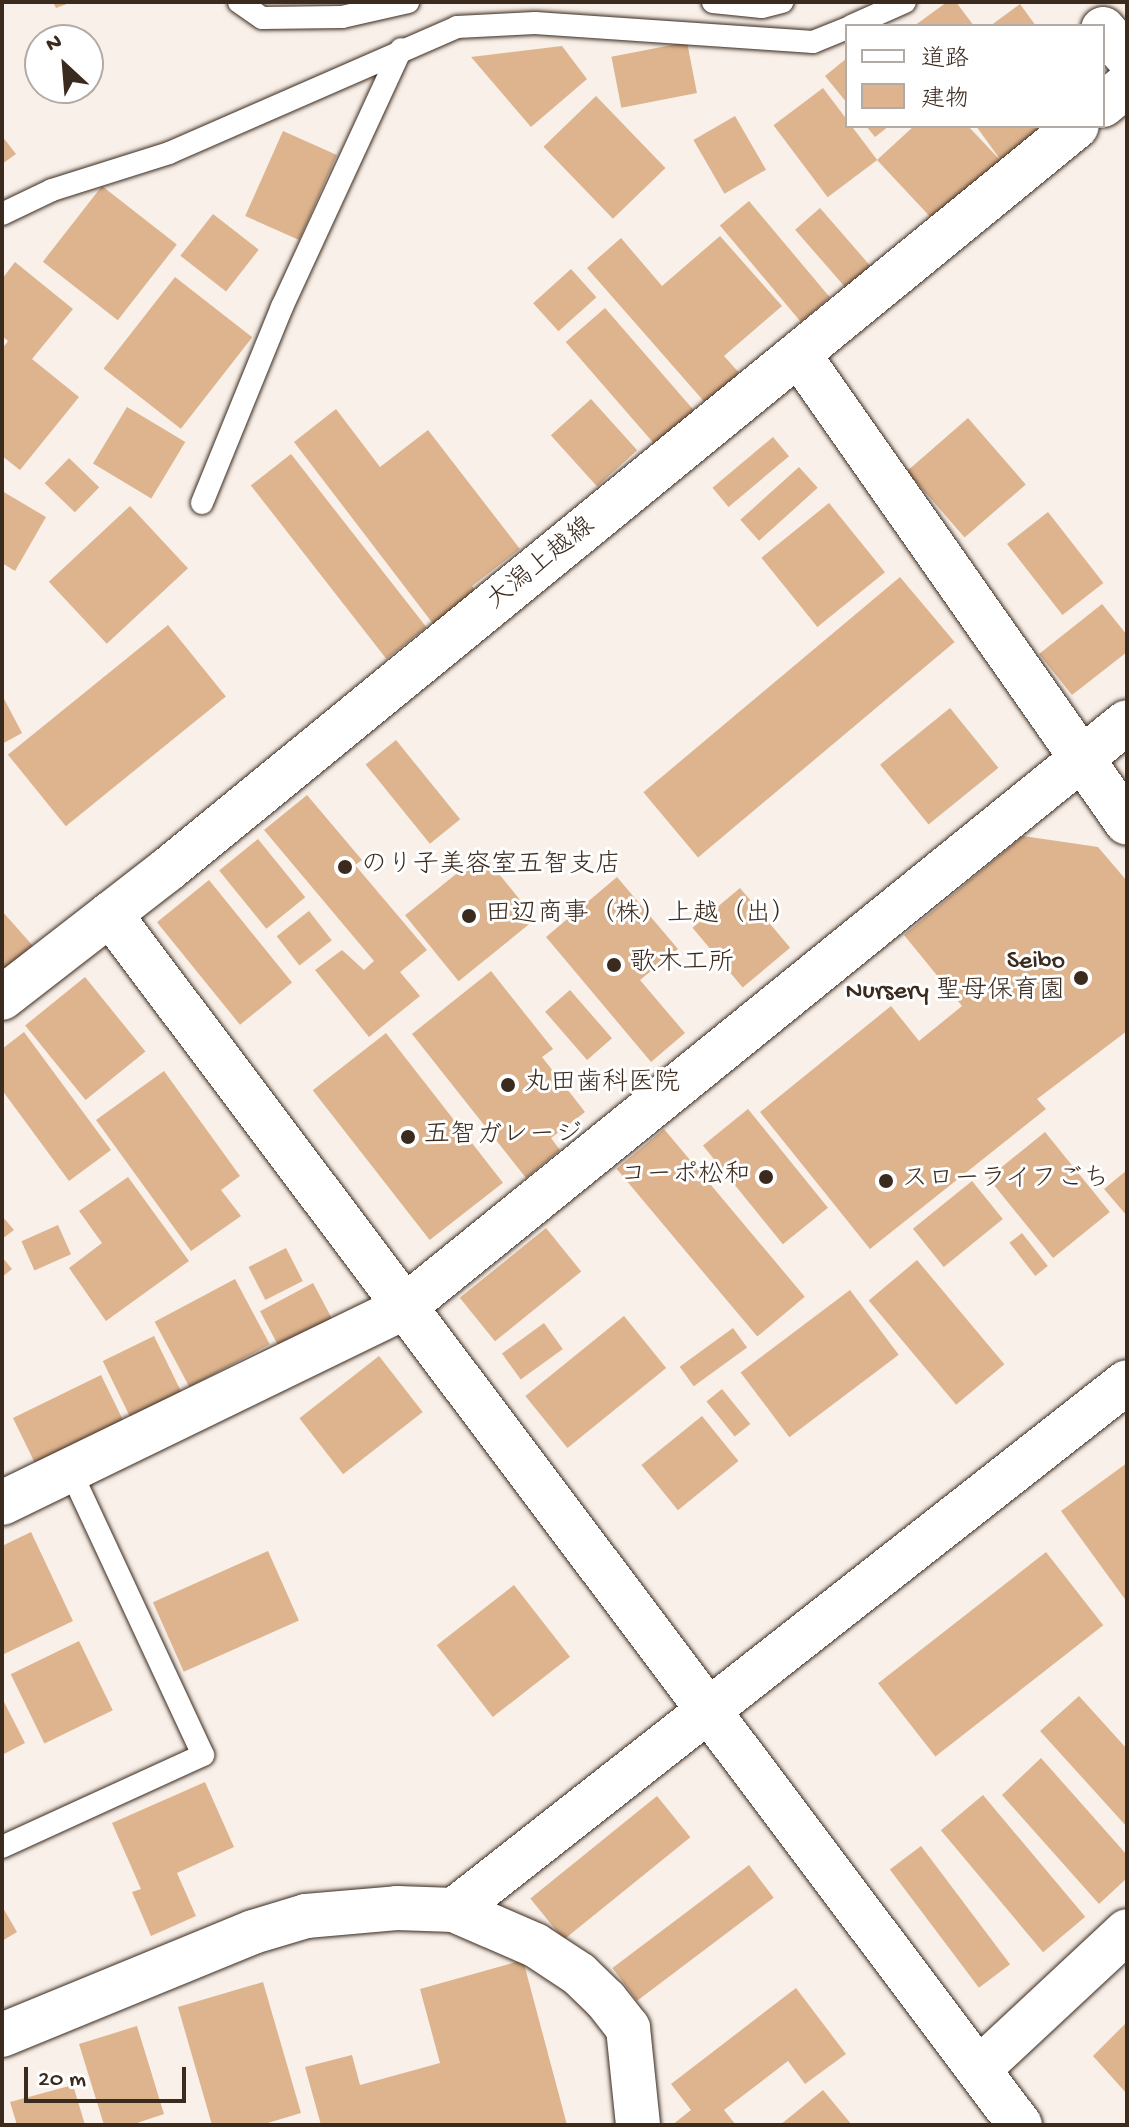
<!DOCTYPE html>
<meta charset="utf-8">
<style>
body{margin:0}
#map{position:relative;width:1129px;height:2127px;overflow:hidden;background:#f8f0e9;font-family:"Gochi Hand","Klee One",sans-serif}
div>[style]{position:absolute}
.building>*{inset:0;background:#deb48f;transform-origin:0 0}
.roads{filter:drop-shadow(0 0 2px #3b2a1e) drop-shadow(0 0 2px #3b2a1e)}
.lane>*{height:22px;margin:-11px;padding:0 11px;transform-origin:11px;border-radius:11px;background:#fff}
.street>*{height:44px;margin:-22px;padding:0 22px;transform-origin:22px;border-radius:22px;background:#fff}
.secondary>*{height:44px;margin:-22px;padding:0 22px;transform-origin:22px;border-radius:22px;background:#fff}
.dots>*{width:22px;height:22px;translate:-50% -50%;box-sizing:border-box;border:4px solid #fff;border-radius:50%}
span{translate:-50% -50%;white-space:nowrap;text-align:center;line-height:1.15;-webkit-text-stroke:6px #fff;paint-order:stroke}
.street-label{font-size:26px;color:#3b2a1e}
.poi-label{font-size:26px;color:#3b2a1e}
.left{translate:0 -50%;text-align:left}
.right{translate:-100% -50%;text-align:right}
.frame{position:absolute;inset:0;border:4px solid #3b2a1e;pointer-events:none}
.legend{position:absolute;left:845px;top:24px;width:260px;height:104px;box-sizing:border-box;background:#fff;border:2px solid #b1aaa5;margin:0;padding:10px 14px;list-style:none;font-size:24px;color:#3b2a1e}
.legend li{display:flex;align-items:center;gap:16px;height:40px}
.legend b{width:40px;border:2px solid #b1aaa5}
.north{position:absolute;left:24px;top:24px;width:80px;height:80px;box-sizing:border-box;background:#fff;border:2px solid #b1aaa5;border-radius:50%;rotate:334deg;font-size:22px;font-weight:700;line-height:32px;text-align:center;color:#3b2a1e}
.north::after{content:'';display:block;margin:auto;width:28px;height:36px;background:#3b2a1e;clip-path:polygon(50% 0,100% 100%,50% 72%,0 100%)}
.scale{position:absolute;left:24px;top:2067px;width:162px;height:36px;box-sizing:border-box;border:4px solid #3b2a1e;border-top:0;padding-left:10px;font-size:24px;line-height:28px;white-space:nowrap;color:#3b2a1e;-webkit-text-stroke:6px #fff;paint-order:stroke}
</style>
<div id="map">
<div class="building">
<i style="clip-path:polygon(53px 2px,72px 2px,56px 8px)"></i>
<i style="clip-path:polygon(947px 2px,956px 2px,974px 26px,914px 26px)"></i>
<i style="clip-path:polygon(1020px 4px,1036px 26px,990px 26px)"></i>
<i style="left:687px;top:42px;width:52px;height:77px;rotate:79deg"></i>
<i style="clip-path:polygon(562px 46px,587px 79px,531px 127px,471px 57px)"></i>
<i style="clip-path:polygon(847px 58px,847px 103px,825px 76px)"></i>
<i style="left:823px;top:88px;width:90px;height:62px;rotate:53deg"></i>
<i style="left:596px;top:96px;width:100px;height:73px;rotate:46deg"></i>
<i style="left:735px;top:116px;width:62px;height:48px;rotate:60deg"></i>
<i style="clip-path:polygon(866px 126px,889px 126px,875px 137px)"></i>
<i style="clip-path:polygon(914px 126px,968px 126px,1002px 162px,976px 126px,1047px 126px,936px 223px,877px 160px)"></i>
<i style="left:283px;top:131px;width:59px;height:93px;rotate:24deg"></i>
<i style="clip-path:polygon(2px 136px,16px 154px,2px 164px)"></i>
<i style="left:102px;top:186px;width:95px;height:96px;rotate:38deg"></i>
<i style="left:749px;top:201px;width:126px;height:38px;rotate:50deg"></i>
<i style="left:820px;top:208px;width:89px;height:33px;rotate:49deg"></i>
<i style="left:213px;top:214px;width:58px;height:53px;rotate:38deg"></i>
<i style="clip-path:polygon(720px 236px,782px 306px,724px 356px,742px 376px,708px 406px,587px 268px,621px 238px,662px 286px)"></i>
<i style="clip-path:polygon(15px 262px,73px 309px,32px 359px,79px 397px,20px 470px,2px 456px,2px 349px,8px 341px,2px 336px,2px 279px)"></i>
<i style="left:571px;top:269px;width:38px;height:51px;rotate:48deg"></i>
<i style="left:175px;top:277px;width:98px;height:116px;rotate:38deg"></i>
<i style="left:605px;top:308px;width:142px;height:52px;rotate:49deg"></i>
<i style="left:591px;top:399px;width:69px;height:54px;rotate:48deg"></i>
<i style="left:127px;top:407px;width:68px;height:66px;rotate:31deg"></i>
<i style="clip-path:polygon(336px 409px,380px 467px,428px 430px,520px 549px,472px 586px,480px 596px,437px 629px,294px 442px)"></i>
<i style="left:968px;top:418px;width:88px;height:81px;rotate:49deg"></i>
<i style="left:773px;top:437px;width:25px;height:79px;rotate:50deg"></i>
<i style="left:291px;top:454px;width:220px;height:51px;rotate:52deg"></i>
<i style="left:69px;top:458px;width:42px;height:35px;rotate:44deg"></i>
<i style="left:799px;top:467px;width:28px;height:79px;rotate:48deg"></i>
<i style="clip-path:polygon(2px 491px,46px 517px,15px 571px,2px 563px)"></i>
<i style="left:829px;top:503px;width:89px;height:87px;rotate:51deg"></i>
<i style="left:130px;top:506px;width:85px;height:111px;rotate:47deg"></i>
<i style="left:1048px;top:512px;width:90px;height:52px;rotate:52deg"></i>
<i style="left:900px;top:577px;width:85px;height:335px;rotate:50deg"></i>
<i style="clip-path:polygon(1102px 604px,1127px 635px,1127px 652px,1072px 695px,1039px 654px)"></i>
<i style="left:168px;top:625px;width:92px;height:206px;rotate:51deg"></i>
<i style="clip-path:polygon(2px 695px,22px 733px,2px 744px)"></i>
<i style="left:950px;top:708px;width:77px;height:90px;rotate:51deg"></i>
<i style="left:396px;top:740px;width:102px;height:39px;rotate:51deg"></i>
<i style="clip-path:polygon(307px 795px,362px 860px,355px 865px,427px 950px,400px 972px,420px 996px,369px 1037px,315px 970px,342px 950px,364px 970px,374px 961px,264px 830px)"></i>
<i style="clip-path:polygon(1023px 836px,1098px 847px,1127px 881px,1127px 1031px,1037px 1099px,1046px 1109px,870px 1249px,760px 1112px,891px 1006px,919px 1041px,962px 1006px,904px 935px)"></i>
<i style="left:258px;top:839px;width:75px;height:50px;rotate:51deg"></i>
<i style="left:482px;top:853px;width:85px;height:99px;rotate:51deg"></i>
<i style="clip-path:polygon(617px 877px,678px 949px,640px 980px,685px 1033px,651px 1062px,546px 937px)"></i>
<i style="left:209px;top:880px;width:132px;height:67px;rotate:51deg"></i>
<i style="left:740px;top:888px;width:78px;height:62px;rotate:50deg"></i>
<i style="clip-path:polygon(2px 911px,33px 946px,2px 972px)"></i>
<i style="left:309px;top:911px;width:37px;height:41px;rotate:52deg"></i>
<i style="clip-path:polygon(491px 971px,553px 1049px,542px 1057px,585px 1112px,551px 1138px,560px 1150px,526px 1178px,412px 1034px)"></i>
<i style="left:85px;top:977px;width:96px;height:77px;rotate:51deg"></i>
<i style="left:570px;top:990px;width:64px;height:33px;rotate:49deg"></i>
<i style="clip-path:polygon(24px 1032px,111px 1150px,69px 1181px,2px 1090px,2px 1049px)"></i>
<i style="left:386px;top:1033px;width:190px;height:93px;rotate:52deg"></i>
<i style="clip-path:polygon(164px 1071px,240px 1176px,221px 1190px,241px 1216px,191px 1251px,96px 1120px)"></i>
<i style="left:748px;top:1109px;width:127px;height:58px;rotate:51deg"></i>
<i style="left:664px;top:1129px;width:219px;height:62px;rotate:50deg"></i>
<i style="left:1045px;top:1132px;width:103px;height:73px;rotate:51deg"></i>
<i style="clip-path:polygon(1127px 1170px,1127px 1216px,1104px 1189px)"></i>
<i style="clip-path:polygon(128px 1177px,189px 1261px,106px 1321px,69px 1268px,102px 1243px,79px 1211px)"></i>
<i style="left:972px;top:1181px;width:49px;height:76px;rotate:51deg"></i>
<i style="clip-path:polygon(2px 1216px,14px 1230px,2px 1239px)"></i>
<i style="left:58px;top:1225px;width:32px;height:40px;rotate:66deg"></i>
<i style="left:546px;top:1228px;width:56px;height:111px;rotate:51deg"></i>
<i style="left:1022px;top:1233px;width:42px;height:16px;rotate:52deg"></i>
<i style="left:286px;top:1248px;width:37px;height:42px;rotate:63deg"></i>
<i style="clip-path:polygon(2px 1257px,12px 1269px,2px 1277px)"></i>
<i style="left:917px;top:1260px;width:136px;height:63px;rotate:50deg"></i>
<i style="left:235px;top:1279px;width:74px;height:91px;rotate:62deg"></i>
<i style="left:313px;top:1283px;width:49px;height:60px;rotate:62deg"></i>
<i style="left:850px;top:1290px;width:81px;height:137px;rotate:53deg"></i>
<i style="left:624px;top:1316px;width:67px;height:127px;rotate:51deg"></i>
<i style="left:544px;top:1323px;width:32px;height:52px;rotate:54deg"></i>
<i style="left:733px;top:1328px;width:24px;height:66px;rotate:54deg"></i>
<i style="left:154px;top:1336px;width:73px;height:57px;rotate:64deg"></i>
<i style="left:379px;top:1356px;width:71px;height:101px;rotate:52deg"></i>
<i style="left:101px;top:1375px;width:61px;height:98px;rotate:64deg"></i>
<i style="left:722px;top:1389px;width:45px;height:20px;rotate:51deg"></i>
<i style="left:702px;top:1416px;width:58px;height:78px;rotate:51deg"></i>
<i style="clip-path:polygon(1127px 1463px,1127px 1602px,1061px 1511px)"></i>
<i style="clip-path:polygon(31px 1532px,73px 1621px,2px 1655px,2px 1546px)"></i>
<i style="left:268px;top:1551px;width:76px;height:126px;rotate:66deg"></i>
<i style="left:1046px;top:1552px;width:93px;height:213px;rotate:52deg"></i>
<i style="left:514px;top:1585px;width:91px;height:98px;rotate:52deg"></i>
<i style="left:79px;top:1641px;width:77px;height:76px;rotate:64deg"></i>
<i style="clip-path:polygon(1079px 1696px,1127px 1749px,1127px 1827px,1040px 1731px)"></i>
<i style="clip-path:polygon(2px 1698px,25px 1743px,2px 1755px)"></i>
<i style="clip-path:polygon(1041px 1758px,1127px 1855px,1127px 1878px,1099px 1904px,1002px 1795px)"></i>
<i style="clip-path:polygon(205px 1782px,234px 1847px,177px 1873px,196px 1916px,151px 1936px,132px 1892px,141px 1889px,112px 1823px)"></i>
<i style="left:983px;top:1795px;width:159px;height:55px;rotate:50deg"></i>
<i style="left:657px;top:1796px;width:53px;height:163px;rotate:51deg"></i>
<i style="left:921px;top:1846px;width:148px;height:39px;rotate:53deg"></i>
<i style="left:749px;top:1865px;width:41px;height:171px;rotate:53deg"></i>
<i style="clip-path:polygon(2px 1906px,17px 1932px,2px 1941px)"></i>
<i style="clip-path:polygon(523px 1960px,567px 2125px,321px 2125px,305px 2067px,352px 2055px,360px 2085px,440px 2063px,420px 1989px)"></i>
<i style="clip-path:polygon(263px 1982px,301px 2113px,261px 2125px,212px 2125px,178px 2007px)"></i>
<i style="clip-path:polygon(796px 1988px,846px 2054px,805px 2084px,788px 2061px,724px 2110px,736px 2125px,672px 2125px,691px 2110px,671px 2084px)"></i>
<i style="clip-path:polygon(1127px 2022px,1127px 2094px,1093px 2056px)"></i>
<i style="clip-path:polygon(137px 2026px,164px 2114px,131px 2125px,104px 2125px,79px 2044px)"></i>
<i style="clip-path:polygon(73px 2085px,85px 2125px,17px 2125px,10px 2102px)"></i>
<i style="clip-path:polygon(823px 2090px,852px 2125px,780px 2125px)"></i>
</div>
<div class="roads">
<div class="lane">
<i style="left:239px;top:2px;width:28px;rotate:35deg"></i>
<i style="left:262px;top:18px;width:80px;rotate:-0.7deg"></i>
<i style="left:342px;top:17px;width:68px;rotate:-12.8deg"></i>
<i style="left:713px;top:2px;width:49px;rotate:5.8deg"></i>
<i style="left:762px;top:7px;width:21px;rotate:-14deg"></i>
<i style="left:851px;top:26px;width:59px;rotate:-24deg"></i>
<i style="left:2px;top:214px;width:55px;rotate:-25.6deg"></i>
<i style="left:52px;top:190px;width:123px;rotate:-17.5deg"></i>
<i style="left:169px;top:153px;width:314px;rotate:-23.6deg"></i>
<i style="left:457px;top:27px;width:78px;rotate:-2.9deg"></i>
<i style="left:535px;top:23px;width:279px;rotate:3.9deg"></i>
<i style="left:813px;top:42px;width:37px;rotate:-22deg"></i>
<i style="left:202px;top:503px;width:212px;rotate:-67.8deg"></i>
<i style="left:282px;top:307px;width:284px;rotate:-65.2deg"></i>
<i style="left:2px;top:1847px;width:221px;rotate:-24.6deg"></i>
<i style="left:203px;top:1755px;width:315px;rotate:-115deg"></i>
</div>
<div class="street">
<i style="left:1103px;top:29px;width:37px;rotate:49deg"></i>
<i style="left:799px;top:355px;width:571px;rotate:54.98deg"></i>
<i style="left:2px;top:1503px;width:446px;rotate:-25.9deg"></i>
<i style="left:403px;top:1308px;width:931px;rotate:-38.99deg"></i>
<i style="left:454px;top:1910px;width:855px;rotate:-38.12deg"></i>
<i style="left:2px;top:2035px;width:271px;rotate:-22.3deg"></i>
<i style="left:253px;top:1932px;width:55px;rotate:-16.8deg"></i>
<i style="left:306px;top:1916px;width:91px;rotate:-5deg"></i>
<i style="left:397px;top:1908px;width:57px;rotate:2deg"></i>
<i style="left:454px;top:1910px;width:88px;rotate:23.4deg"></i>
<i style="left:535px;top:1945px;width:53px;rotate:33.4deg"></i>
<i style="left:579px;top:1974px;width:37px;rotate:44deg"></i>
<i style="left:606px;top:2000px;width:36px;rotate:52deg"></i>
<i style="left:628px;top:2028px;width:98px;rotate:84.1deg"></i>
<i style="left:979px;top:2069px;width:202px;rotate:-43deg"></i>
</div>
<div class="secondary">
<i style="left:1103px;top:105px;width:31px;rotate:-40deg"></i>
<i style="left:110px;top:914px;width:1515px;rotate:53.08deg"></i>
<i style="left:2px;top:998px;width:209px;rotate:-37.8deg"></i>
<i style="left:167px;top:870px;width:1175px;rotate:-39.27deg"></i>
</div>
</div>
<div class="dots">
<i style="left:345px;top:867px;background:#3b2a1e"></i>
<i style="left:469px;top:916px;background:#3b2a1e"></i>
<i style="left:614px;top:965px;background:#3b2a1e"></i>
<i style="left:1081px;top:978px;background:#3b2a1e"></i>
<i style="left:508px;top:1085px;background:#3b2a1e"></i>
<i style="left:408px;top:1137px;background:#3b2a1e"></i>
<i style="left:766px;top:1177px;background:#3b2a1e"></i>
<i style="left:886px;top:1181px;background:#3b2a1e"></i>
</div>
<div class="street-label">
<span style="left:542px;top:565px;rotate:-39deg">大潟上越線</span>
</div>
<div class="poi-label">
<span class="left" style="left:361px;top:867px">のり子美容室五智支店</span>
<span class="left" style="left:485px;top:916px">田辺商事（株）上越（出）</span>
<span class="right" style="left:1065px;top:978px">Seibo<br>Nursery 聖母保育園</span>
<span class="left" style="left:630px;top:965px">歌木工所</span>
<span class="left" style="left:524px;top:1085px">丸田歯科医院</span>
<span class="left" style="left:424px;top:1137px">五智ガレージ</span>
<span class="right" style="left:750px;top:1177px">コーポ松和</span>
<span class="left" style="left:902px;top:1181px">スローライフごち</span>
</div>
<div class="frame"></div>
<ul class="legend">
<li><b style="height:10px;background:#fff"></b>道路</li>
<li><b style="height:22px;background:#deb48f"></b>建物</li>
</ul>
<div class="north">N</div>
<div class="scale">20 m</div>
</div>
